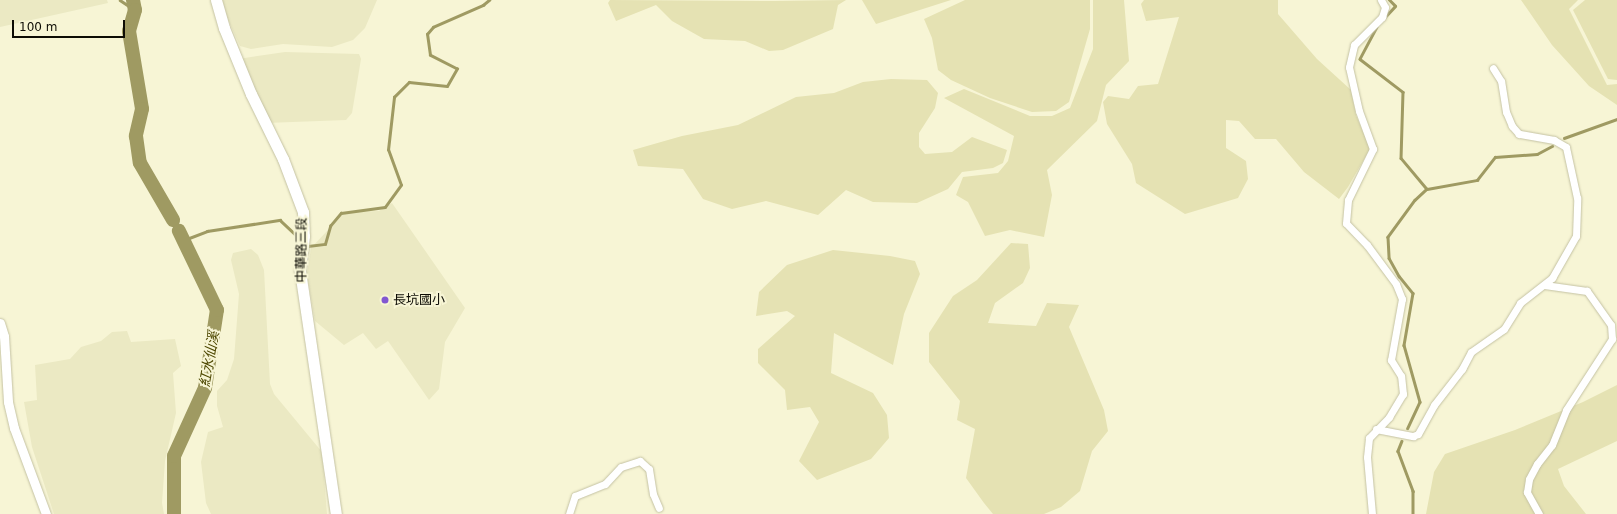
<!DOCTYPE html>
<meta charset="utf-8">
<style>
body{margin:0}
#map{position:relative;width:1617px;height:514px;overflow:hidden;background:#f7f5d5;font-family:"DejaVu Sans","Noto Sans TC",sans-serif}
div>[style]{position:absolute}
.built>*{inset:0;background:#ebe9c3}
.green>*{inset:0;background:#e5e2b3}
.stream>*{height:2.5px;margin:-1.25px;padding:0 1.25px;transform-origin:1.25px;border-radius:1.25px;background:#9f9a62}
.river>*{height:14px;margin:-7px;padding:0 7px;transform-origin:7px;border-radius:7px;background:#9f9a62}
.roads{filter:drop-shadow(0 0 1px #c4c2a3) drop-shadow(0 0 1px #c4c2a3)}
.minor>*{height:7px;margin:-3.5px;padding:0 3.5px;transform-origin:3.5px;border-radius:3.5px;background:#fff}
.tertiary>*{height:9px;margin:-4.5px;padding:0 4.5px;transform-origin:4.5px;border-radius:4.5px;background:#fff}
.secondary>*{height:11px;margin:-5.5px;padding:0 5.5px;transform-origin:5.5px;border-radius:5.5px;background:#fff}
.dots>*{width:11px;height:11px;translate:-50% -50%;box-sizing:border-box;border:2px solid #f7f5d5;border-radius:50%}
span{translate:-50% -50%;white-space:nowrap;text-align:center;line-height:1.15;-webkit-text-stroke:4px #f7f5d5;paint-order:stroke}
.street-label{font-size:13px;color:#0d0c04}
.poi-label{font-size:13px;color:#0d0c04}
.left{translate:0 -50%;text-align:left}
.water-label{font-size:14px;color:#4d4700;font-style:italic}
.scale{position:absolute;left:12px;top:20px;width:113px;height:18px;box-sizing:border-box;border:2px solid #0d0c04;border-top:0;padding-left:5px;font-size:12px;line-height:14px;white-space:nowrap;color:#0d0c04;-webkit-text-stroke:3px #f7f5d5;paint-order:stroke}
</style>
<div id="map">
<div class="built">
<i style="clip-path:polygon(0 0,107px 0,108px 3px,0 27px)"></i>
<i style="clip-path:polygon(219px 0,377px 0,365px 28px,353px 40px,332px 47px,283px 44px,251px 49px,240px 46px)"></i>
<i style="clip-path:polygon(285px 52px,359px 54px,361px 59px,352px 113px,346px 120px,266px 123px,238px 59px)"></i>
<i style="clip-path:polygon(392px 203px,465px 308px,445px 342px,439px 389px,429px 400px,388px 341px,376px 349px,363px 333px,344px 345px,315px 321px,307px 274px,311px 248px,345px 212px,379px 211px)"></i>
<i style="clip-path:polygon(251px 249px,258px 255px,264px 270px,270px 384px,274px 394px,322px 452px,327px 514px,211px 514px,206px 503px,201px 462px,208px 432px,223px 427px,217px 406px,217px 391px,227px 380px,234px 359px,239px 294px,231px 260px,233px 253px)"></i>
<i style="clip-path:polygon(127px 331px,131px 342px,175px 339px,181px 366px,173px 373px,176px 413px,165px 461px,162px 503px,164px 514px,54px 514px,32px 447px,24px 402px,37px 400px,35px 365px,70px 359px,81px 347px,101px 341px,112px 332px)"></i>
</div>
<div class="green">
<i style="clip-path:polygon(610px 0,774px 1px,846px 0,838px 5px,833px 29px,783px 50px,769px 51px,745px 41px,704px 39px,672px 21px,656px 5px,616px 21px,608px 3px)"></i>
<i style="clip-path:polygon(862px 0,951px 0,876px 24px)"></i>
<i style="clip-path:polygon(965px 0,1090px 0,1090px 29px,1069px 102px,1056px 111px,1032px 112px,990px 98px,951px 80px,938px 70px,932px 38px,924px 19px)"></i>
<i style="clip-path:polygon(1093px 0,1124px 0,1129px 61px,1106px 85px,1097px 121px,1047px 170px,1052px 195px,1044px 237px,1010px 230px,985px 236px,968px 202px,956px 195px,963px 177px,998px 173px,1008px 161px,1014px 136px,944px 98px,964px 89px,1030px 116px,1052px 116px,1070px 108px,1093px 49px)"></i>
<i style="clip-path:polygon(1144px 0,1278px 0,1278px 14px,1317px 59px,1351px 90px,1356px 115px,1370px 149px,1348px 187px,1339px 199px,1304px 172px,1276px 139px,1255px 139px,1239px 121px,1226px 120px,1226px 148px,1246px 161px,1248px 179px,1238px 198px,1185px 214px,1136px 183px,1132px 164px,1107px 124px,1103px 102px,1108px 96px,1129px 99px,1138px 86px,1158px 84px,1179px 17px,1146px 21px,1141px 4px)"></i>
<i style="clip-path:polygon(1521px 0,1578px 0,1569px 9px,1607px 85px,1617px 84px,1617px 105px,1589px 86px,1552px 45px)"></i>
<i style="clip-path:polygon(1585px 0,1617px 0,1617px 80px,1608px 79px,1573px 10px)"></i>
<i style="clip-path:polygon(891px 79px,927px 80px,938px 93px,935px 108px,919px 133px,919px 147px,925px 154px,952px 152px,972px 137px,1007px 150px,1003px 163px,993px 168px,962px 172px,948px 189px,917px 203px,873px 202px,846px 190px,818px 215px,766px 201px,732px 209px,703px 199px,683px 169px,638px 166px,633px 150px,682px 136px,738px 125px,796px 97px,834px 93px,863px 82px)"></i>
<i style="clip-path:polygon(1011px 243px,1028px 244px,1030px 268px,1023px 283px,995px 303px,988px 323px,1036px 326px,1047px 303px,1079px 305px,1069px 327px,1104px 410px,1108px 431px,1092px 451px,1080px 491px,1061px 507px,1044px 514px,993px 514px,984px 503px,966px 478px,975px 429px,957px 420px,960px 401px,929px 362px,929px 333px,953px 296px,977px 280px)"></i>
<i style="clip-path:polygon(833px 250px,890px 256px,915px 261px,920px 274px,904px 314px,893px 365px,834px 333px,831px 373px,873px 393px,887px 415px,889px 438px,871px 459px,817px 480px,799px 461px,819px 422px,810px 407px,787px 410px,785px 390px,758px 363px,758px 349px,795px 316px,787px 311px,756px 316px,759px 292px,787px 265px)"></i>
<i style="clip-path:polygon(1617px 385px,1617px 441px,1558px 469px,1564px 486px,1586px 514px,1426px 514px,1434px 472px,1445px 454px,1515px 430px,1583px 402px)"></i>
</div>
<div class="stream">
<i style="left:120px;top:0;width:18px;rotate:34deg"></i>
<i style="left:1384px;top:18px;width:16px;rotate:-47deg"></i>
<i style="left:1395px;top:6px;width:8px;rotate:-135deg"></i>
<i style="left:1377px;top:27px;width:36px;rotate:118deg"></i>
<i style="left:1360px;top:59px;width:54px;rotate:37.5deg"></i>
<i style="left:1403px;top:92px;width:66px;rotate:91.7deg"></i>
<i style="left:1401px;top:158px;width:40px;rotate:50deg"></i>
<i style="left:1427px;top:189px;width:16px;rotate:137deg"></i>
<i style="left:1415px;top:200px;width:46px;rotate:126.1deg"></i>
<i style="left:1388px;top:237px;width:21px;rotate:87deg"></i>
<i style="left:1389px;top:258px;width:21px;rotate:61deg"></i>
<i style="left:1399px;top:276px;width:22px;rotate:51deg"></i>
<i style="left:1413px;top:293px;width:53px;rotate:99.8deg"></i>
<i style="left:1404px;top:345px;width:59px;rotate:74.3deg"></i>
<i style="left:1420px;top:402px;width:29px;rotate:115deg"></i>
<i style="left:1564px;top:138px;width:56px;rotate:-19.7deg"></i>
<i style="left:1427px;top:189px;width:51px;rotate:-10.2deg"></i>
<i style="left:1477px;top:180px;width:29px;rotate:-52deg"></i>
<i style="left:1495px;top:157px;width:42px;rotate:-4.1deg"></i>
<i style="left:1537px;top:154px;width:17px;rotate:-28deg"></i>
<i style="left:184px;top:240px;width:25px;rotate:-21deg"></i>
<i style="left:207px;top:231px;width:74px;rotate:-8.6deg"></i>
<i style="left:280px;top:220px;width:25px;rotate:43deg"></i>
<i style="left:308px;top:246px;width:17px;rotate:-7deg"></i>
<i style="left:325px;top:244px;width:19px;rotate:-74deg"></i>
<i style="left:330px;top:226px;width:17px;rotate:-50deg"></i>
<i style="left:341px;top:213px;width:44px;rotate:-7.8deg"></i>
<i style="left:385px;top:207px;width:27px;rotate:-54deg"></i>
<i style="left:401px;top:185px;width:37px;rotate:-110deg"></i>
<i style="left:388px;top:150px;width:53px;rotate:-83.5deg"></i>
<i style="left:394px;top:97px;width:21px;rotate:-45deg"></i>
<i style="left:409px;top:82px;width:38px;rotate:6deg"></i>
<i style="left:447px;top:86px;width:20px;rotate:-60deg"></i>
<i style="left:457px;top:69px;width:30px;rotate:-153deg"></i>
<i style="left:430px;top:55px;width:21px;rotate:-98deg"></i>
<i style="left:427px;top:34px;width:9px;rotate:-49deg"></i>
<i style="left:433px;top:27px;width:55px;rotate:-23.7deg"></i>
<i style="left:483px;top:5px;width:8px;rotate:-40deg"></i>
<i style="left:1402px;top:441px;width:11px;rotate:112deg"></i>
<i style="left:1398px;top:451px;width:43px;rotate:69.4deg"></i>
<i style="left:1413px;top:491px;width:23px;rotate:90deg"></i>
</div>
<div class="river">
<i style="left:133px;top:0;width:10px;rotate:79deg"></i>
<i style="left:135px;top:10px;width:22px;rotate:106deg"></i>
<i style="left:129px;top:31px;width:79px;rotate:80.5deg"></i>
<i style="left:142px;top:109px;width:28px;rotate:103deg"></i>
<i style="left:136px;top:136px;width:27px;rotate:82deg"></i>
<i style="left:140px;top:163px;width:66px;rotate:59.9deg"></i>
<i style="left:174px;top:514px;width:58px;rotate:-90deg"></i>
<i style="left:174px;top:456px;width:75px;rotate:-65.5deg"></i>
<i style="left:205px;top:388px;width:79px;rotate:-81.3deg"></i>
<i style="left:217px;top:310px;width:88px;rotate:-115.7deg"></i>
</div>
<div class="roads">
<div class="minor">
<i style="left:1376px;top:429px;width:38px;rotate:11deg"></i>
<i style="left:1413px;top:436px;width:5px;rotate:-22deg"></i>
<i style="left:1418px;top:434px;width:33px;rotate:-61deg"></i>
<i style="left:1434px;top:405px;width:46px;rotate:-52.1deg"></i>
<i style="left:1462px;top:369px;width:19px;rotate:-62deg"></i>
<i style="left:1471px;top:352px;width:40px;rotate:-34.9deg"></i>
<i style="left:1504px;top:329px;width:31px;rotate:-58deg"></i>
<i style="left:1520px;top:303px;width:41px;rotate:-38deg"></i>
<i style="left:1552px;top:278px;width:48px;rotate:-60.3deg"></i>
<i style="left:1576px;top:236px;width:38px;rotate:-88deg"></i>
<i style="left:1577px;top:198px;width:52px;rotate:-102.2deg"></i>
<i style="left:1566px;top:147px;width:14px;rotate:-150deg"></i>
<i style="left:1554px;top:140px;width:36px;rotate:-170deg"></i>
<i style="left:1519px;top:134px;width:11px;rotate:-131deg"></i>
<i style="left:1512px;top:126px;width:15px;rotate:-113deg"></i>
<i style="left:1506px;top:112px;width:31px;rotate:-99deg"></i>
<i style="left:1501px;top:81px;width:15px;rotate:-122deg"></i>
<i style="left:569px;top:514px;width:19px;rotate:-72deg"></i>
<i style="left:575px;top:496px;width:32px;rotate:-22deg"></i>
<i style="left:605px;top:484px;width:23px;rotate:-47deg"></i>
<i style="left:621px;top:467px;width:20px;rotate:-18deg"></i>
<i style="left:640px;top:461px;width:12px;rotate:42deg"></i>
<i style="left:649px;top:469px;width:25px;rotate:81deg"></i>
<i style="left:653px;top:494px;width:15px;rotate:67deg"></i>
<i style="left:1372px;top:514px;width:57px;rotate:-95deg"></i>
<i style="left:1367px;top:457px;width:19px;rotate:-84deg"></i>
<i style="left:1369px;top:438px;width:29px;rotate:-46deg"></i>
<i style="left:1389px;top:417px;width:27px;rotate:-59deg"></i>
<i style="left:1403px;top:394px;width:18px;rotate:-96deg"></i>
<i style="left:1401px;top:376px;width:19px;rotate:-122deg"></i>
<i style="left:1391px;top:360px;width:62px;rotate:-79.8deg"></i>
<i style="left:1402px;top:299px;width:16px;rotate:-112deg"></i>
<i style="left:1396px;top:284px;width:49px;rotate:-126.6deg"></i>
<i style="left:1367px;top:245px;width:30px;rotate:-134deg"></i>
<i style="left:1346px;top:223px;width:23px;rotate:-85deg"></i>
<i style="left:1348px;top:200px;width:57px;rotate:-63.9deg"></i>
<i style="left:1373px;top:149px;width:40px;rotate:-110.2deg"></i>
<i style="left:1359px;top:111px;width:45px;rotate:-102.8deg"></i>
<i style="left:1349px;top:67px;width:23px;rotate:-77deg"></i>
<i style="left:1354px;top:45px;width:40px;rotate:-45deg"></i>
<i style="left:1382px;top:17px;width:10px;rotate:-73deg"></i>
<i style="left:1385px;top:7px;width:8px;rotate:-120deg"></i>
<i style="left:1539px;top:514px;width:25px;rotate:-119deg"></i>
<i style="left:1527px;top:492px;width:13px;rotate:-81deg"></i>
<i style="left:1529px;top:479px;width:17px;rotate:-62deg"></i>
<i style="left:1537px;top:464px;width:24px;rotate:-52deg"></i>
<i style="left:1552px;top:445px;width:38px;rotate:-68deg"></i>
<i style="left:1566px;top:410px;width:85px;rotate:-57.1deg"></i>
<i style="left:1612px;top:339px;width:14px;rotate:-94deg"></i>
<i style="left:1611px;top:325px;width:42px;rotate:-125.2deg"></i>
<i style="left:1587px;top:291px;width:43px;rotate:-172.1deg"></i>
</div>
<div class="tertiary">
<i style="left:0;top:323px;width:14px;rotate:73deg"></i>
<i style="left:4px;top:336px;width:66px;rotate:86.5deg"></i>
<i style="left:8px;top:402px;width:27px;rotate:77deg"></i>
<i style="left:14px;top:428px;width:92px;rotate:69.6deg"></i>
</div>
<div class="secondary">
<i style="left:216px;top:0;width:29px;rotate:74deg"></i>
<i style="left:224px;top:28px;width:71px;rotate:67.8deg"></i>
<i style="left:251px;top:94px;width:72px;rotate:63.8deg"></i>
<i style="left:283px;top:159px;width:57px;rotate:69.3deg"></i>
<i style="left:303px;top:212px;width:24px;rotate:88deg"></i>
<i style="left:304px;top:236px;width:35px;rotate:97deg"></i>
<i style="left:300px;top:271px;width:246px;rotate:81.6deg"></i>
</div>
</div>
<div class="dots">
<i style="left:385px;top:300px;background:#8257d1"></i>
</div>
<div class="street-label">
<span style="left:302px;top:250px;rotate:-90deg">中華路三段</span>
</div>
<div class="poi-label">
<span class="left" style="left:393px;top:300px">長坑國小</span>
</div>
<div class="water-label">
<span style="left:209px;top:359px;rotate:-80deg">紅水仙溪</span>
</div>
<div class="scale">100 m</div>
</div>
